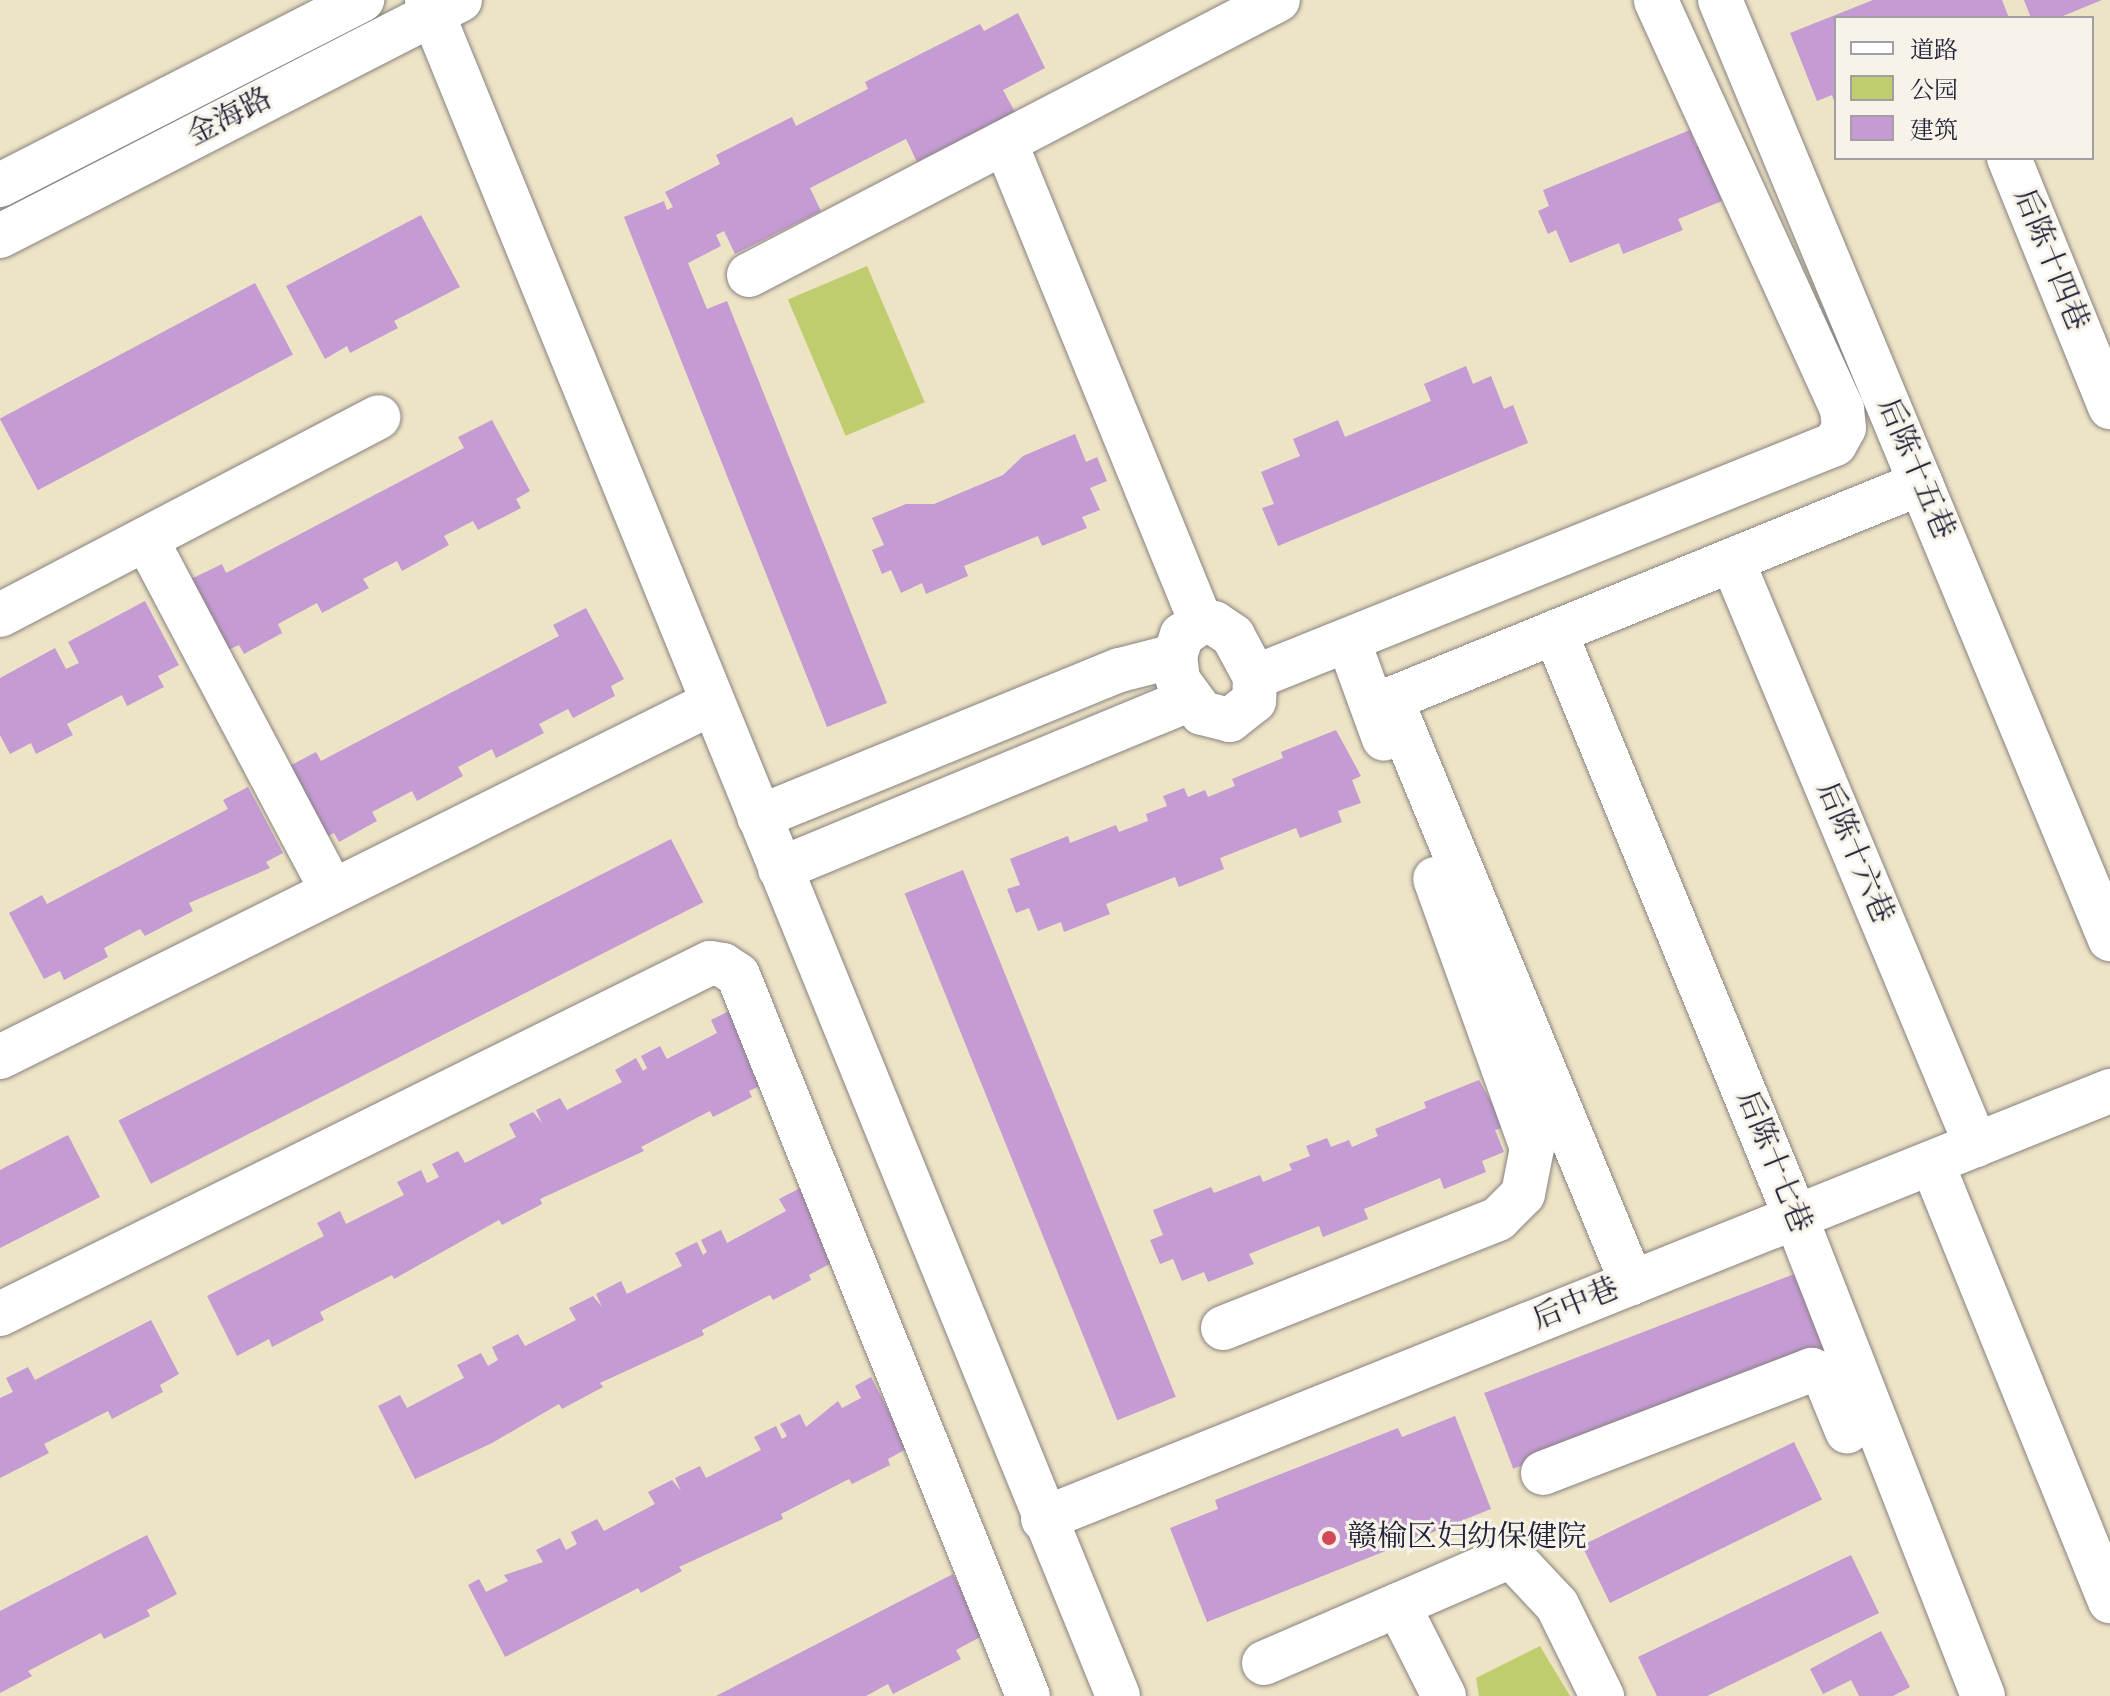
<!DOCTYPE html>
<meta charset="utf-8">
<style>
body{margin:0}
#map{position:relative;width:2110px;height:1696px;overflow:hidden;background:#ede3c5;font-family:"Old Standard TT","Noto Serif SC",serif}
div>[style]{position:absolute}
.green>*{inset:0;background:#c0cd6f;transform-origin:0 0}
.building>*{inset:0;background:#c59bd4;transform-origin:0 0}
.roads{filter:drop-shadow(0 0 2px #888280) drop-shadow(0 0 2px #888280)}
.minor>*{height:44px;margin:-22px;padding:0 22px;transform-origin:22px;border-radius:22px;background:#fff}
.major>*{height:44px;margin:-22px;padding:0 22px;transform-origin:22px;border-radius:22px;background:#fff}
.dots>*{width:22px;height:22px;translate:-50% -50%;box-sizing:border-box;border:4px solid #f7f3e8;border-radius:50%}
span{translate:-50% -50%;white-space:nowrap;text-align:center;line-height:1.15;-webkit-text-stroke:6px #f7f3e8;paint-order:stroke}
.street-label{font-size:30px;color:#22223b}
.poi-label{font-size:30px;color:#22223b}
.left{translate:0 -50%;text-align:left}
.legend{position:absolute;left:1834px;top:16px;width:260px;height:144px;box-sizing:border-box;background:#f7f3e8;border:2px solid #a29fa3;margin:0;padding:10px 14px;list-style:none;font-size:24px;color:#22223b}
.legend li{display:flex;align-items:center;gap:16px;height:40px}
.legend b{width:40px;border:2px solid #a29fa3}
</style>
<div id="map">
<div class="green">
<i style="left:867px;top:266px;width:148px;height:86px;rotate:67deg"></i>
<i style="clip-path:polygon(1540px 1646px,1570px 1696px,1479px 1696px,1476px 1678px)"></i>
</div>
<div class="building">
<i style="clip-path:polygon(1873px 0,2002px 0,2009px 18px,1836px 18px,1836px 106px,1832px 95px,1817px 101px,1790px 33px)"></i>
<i style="clip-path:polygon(2024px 0,2102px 0,2058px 18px,2031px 18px)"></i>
<i style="clip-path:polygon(1018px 13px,1045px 68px,1003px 90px,1015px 112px,917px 162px,906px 139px,810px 188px,821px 211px,735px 254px,724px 231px,716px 235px,721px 246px,688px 263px,707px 309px,727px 301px,887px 703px,827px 727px,624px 217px,664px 201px,667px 210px,673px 207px,665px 192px,720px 164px,716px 155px,792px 117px,796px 126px,868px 89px,865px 82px,980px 24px,984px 31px)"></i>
<i style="clip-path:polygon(1690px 130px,1696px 146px,1713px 138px,1709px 167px,1722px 201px,1678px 219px,1683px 230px,1623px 254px,1619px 243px,1570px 263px,1556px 230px,1548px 234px,1538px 211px,1549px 206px,1543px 190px)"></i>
<i style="clip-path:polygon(421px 215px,460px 287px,394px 321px,398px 328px,350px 353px,347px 346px,325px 359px,286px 286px)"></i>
<i style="left:255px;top:283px;width:81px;height:289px;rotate:62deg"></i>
<i style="clip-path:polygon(1466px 366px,1473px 384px,1491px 376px,1504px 409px,1513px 405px,1528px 443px,1278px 546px,1262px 508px,1274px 504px,1261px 472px,1300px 456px,1293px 439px,1338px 420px,1345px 437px,1431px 401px,1424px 384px)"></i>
<i style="clip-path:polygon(492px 420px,530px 491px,516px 499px,521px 508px,478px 530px,473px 521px,444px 536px,449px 545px,402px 571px,397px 561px,363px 579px,369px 588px,322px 613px,317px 603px,278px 624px,282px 633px,244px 654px,239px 645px,226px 651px,189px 580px,222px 564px,226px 573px,464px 448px,458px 437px)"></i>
<i style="clip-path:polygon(1075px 434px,1086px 462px,1097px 457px,1107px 481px,1090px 488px,1100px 510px,1082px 517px,1087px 528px,1042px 546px,1038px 536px,964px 566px,968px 576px,926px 594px,922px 583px,901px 593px,891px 570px,882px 574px,872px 550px,884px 545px,872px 518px,906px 504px,934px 504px,1003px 475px,1023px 456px)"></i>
<i style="clip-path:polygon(145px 601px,179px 665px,158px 676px,164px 687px,127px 706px,122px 695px,67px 724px,73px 735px,36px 754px,31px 743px,10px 754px,0 735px,0 678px,55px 648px,66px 669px,79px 663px,68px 642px)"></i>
<i style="clip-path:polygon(586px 608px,624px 679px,611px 686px,615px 696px,573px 718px,568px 709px,539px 724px,544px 733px,496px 758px,492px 749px,458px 767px,463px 776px,417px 801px,412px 791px,372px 812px,377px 821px,339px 842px,334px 833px,321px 840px,284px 769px,316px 752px,321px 761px,559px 636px,553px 625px)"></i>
<i style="clip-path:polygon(1336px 730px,1361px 776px,1352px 780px,1361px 803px,1338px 811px,1342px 822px,1300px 838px,1296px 828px,1220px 858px,1224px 869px,1179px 887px,1175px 877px,1106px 904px,1110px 914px,1064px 932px,1061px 922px,1038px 931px,1029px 908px,1016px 913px,1007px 889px,1020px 885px,1010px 859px,1068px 836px,1070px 843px,1116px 825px,1119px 832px,1148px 821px,1146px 814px,1167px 806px,1163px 796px,1184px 788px,1188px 797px,1205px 790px,1208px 797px,1235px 786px,1232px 779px,1283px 758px,1281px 752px)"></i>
<i style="clip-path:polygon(248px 787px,283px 853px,266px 862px,270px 868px,189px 903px,193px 911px,145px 936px,140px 929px,104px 948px,108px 957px,64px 980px,60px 971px,44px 979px,9px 913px,42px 895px,47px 904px,228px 809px,223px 800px)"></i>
<i style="left:671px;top:839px;width:71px;height:620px;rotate:63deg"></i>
<i style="left:963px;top:870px;width:568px;height:63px;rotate:68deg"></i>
<i style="clip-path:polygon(729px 1011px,766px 1083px,749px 1091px,752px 1097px,713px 1117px,710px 1111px,641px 1147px,644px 1151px,540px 1199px,542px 1204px,502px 1225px,499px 1220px,394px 1279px,392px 1275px,320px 1312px,324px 1320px,272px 1347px,269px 1339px,237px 1356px,207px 1296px,324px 1236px,317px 1223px,340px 1211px,346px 1224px,404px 1195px,397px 1182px,421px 1170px,427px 1183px,439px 1177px,432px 1164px,458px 1151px,465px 1163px,516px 1137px,509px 1124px,533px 1112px,542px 1123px,536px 1110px,560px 1098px,567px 1110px,622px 1082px,615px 1070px,636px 1058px,643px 1071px,647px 1068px,641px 1056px,660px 1046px,667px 1059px,717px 1033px,711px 1020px)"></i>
<i style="clip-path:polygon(1479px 1080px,1505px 1127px,1495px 1130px,1504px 1152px,1482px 1161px,1486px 1172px,1444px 1189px,1440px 1178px,1364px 1209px,1368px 1219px,1323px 1237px,1319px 1226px,1249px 1254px,1254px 1264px,1208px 1282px,1204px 1272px,1182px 1281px,1173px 1259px,1160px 1264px,1150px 1240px,1163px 1235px,1153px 1210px,1211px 1187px,1214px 1193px,1260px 1175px,1263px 1182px,1292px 1170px,1289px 1164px,1310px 1156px,1306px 1146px,1327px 1138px,1331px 1147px,1349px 1140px,1352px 1147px,1378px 1136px,1375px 1129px,1426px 1108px,1424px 1102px)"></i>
<i style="clip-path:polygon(68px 1135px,100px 1197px,0 1248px,0 1170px)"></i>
<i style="clip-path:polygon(802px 1187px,839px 1259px,809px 1275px,811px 1280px,773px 1300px,770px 1295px,702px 1330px,704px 1335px,600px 1383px,603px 1387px,562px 1409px,559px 1404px,492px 1443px,415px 1479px,378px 1406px,400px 1395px,407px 1408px,464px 1378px,457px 1365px,481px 1353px,488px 1366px,498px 1360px,492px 1347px,518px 1334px,525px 1346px,576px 1320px,569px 1308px,593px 1296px,602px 1307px,596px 1294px,621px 1281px,627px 1294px,682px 1266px,675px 1253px,697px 1242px,703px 1255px,707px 1252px,701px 1240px,721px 1230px,727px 1243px,786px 1211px,779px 1199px)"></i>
<i style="left:1797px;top:1273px;width:81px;height:335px;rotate:69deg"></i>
<i style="clip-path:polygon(151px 1320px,179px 1374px,160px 1385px,163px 1392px,112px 1419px,108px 1411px,44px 1444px,49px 1453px,0 1478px,0 1398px,13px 1392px,6px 1378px,28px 1367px,35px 1380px)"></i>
<i style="clip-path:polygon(871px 1377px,908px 1448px,888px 1459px,890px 1465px,852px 1484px,849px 1479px,781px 1514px,783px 1519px,679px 1567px,682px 1571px,641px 1593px,638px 1588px,505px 1657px,468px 1585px,479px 1579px,486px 1592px,508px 1581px,504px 1575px,543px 1562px,536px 1550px,560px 1538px,566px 1550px,577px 1544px,571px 1532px,597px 1519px,604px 1531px,655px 1504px,648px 1492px,672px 1480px,681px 1491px,675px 1478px,700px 1466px,706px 1478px,761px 1450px,754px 1437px,776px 1426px,782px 1439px,787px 1436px,780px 1424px,800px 1414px,806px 1427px,838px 1401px,842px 1408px,861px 1398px,855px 1386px)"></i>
<i style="clip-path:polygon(1455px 1416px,1491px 1509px,1207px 1622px,1170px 1528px,1218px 1509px,1215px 1500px,1398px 1428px,1402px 1437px)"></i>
<i style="left:1794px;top:1442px;width:64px;height:236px;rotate:64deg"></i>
<i style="clip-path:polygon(147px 1535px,177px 1594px,147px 1610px,150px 1616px,104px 1639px,101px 1633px,28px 1671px,32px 1676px,0 1693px,0 1611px)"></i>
<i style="clip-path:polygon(1851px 1555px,1879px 1613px,1707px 1696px,1657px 1696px,1638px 1657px)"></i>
<i style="clip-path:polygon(953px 1574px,984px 1635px,956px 1650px,961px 1659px,893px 1694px,888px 1684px,866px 1696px,716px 1696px)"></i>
<i style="clip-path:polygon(1881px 1631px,1910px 1687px,1893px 1696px,1859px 1696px,1851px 1680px,1823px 1694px,1810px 1669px)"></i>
</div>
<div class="roads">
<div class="minor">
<i style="left:427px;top:0;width:1831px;rotate:67.83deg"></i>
<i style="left:1720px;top:0;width:1017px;rotate:67.45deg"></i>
<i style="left:1005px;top:142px;width:518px;rotate:67.79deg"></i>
<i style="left:2009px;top:158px;width:269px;rotate:67.9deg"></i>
<i style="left:749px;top:275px;width:596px;rotate:-27.47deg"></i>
<i style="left:146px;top:539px;width:398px;rotate:62.1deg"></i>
<i style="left:1732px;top:560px;width:634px;rotate:67.36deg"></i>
<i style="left:0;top:615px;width:427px;rotate:-27.6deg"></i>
<i style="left:1201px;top:622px;width:13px;rotate:4deg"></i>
<i style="left:1214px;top:623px;width:23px;rotate:34deg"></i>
<i style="left:1233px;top:636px;width:47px;rotate:61.8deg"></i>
<i style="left:1255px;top:677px;width:24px;rotate:92deg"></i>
<i style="left:1254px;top:701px;width:31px;rotate:142deg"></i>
<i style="left:1230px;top:720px;width:29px;rotate:-166deg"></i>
<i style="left:1202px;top:713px;width:41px;rotate:-126deg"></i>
<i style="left:1178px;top:680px;width:24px;rotate:-97deg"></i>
<i style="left:1175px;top:656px;width:22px;rotate:-72deg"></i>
<i style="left:1182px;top:635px;width:23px;rotate:-34deg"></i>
<i style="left:1555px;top:632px;width:634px;rotate:67.64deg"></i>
<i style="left:1796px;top:1218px;width:513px;rotate:68.63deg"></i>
<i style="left:1348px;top:640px;width:105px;rotate:70deg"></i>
<i style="left:1255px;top:677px;width:625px;rotate:-21.89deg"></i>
<i style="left:1835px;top:444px;width:18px;rotate:-61deg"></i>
<i style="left:1844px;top:428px;width:19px;rotate:-96deg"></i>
<i style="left:1842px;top:409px;width:449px;rotate:-114.5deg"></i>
<i style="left:759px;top:817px;width:390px;rotate:-22.2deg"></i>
<i style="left:1120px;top:670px;width:57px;rotate:-14.3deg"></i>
<i style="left:780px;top:869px;width:444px;rotate:-22.5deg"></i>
<i style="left:0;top:1057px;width:795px;rotate:-26.44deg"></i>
<i style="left:1932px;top:1163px;width:473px;rotate:67.9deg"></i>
<i style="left:1632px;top:1283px;width:632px;rotate:-112.42deg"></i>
<i style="left:1391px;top:699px;width:572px;rotate:-22.17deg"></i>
<i style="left:0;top:1314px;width:792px;rotate:-26.31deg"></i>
<i style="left:710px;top:963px;width:13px;rotate:9deg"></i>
<i style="left:723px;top:965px;width:18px;rotate:34deg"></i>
<i style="left:738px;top:975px;width:777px;rotate:68.09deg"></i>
<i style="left:1223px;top:1328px;width:296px;rotate:-21.6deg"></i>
<i style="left:1498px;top:1219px;width:35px;rotate:-45deg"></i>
<i style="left:1523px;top:1194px;width:47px;rotate:-78.9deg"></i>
<i style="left:1532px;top:1148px;width:286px;rotate:-109.8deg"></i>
<i style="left:1543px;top:1473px;width:288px;rotate:-21deg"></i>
<i style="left:1812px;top:1370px;width:13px;rotate:23deg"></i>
<i style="left:1824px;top:1375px;width:61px;rotate:67.7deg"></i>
<i style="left:1043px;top:1519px;width:1150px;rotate:-21.86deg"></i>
<i style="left:1398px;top:1605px;width:102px;rotate:63.2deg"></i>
<i style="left:1264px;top:1663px;width:269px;rotate:-23.4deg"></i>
<i style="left:1511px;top:1556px;width:67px;rotate:46.8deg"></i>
<i style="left:1557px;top:1605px;width:102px;rotate:63.7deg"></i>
</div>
<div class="major">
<i style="left:0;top:185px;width:407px;rotate:-27.1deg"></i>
<i style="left:0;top:236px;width:517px;rotate:-27.16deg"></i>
</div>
</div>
<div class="dots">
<i style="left:1329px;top:1538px;background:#d1495b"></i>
</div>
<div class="street-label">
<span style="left:230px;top:118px;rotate:-27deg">金海路</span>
<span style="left:2050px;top:260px;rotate:68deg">后陈十四巷</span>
<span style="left:1915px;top:469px;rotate:67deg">后陈十五巷</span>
<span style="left:1854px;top:853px;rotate:67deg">后陈十六巷</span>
<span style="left:1773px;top:1162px;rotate:68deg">后陈十七巷</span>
<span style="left:1576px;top:1305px;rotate:-22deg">后中巷</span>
</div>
<div class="poi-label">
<span class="left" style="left:1347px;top:1538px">赣榆区妇幼保健院</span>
</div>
<ul class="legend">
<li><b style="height:10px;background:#fff"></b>道路</li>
<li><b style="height:22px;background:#c0cd6f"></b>公园</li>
<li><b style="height:22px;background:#c59bd4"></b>建筑</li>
</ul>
</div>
